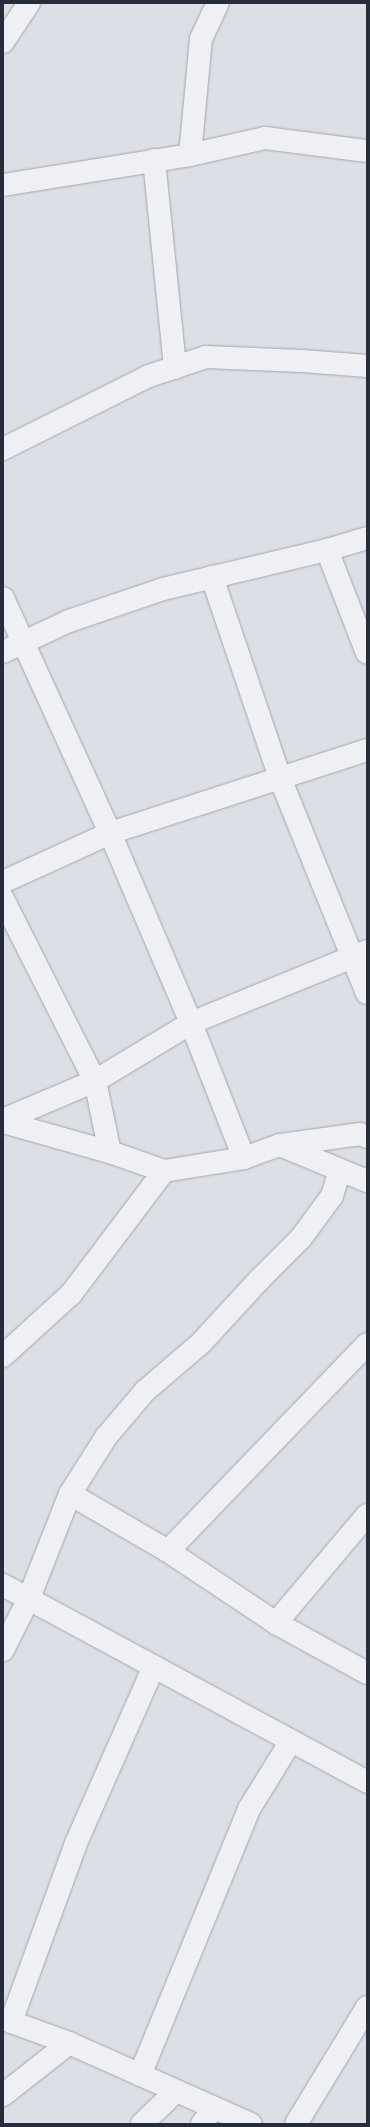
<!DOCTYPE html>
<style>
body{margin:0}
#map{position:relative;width:370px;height:2127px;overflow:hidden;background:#dddfe6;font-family:Figtree,sans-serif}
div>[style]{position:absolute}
.roads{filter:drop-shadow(0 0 1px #a3a6af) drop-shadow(0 0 1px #a3a6af)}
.minor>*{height:22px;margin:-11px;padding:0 11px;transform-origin:11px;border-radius:11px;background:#eff0f4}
span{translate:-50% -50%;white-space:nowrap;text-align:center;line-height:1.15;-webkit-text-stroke:4px #eceef4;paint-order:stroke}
.frame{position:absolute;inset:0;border:4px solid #272c3b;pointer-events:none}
</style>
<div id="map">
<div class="roads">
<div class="minor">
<i style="left:3px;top:42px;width:47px;rotate:-56.3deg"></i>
<i style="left:190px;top:155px;width:117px;rotate:-84.6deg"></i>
<i style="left:201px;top:39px;width:40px;rotate:-65deg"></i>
<i style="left:154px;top:160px;width:209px;rotate:84.2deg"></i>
<i style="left:3px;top:185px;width:189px;rotate:-9.1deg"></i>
<i style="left:190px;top:155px;width:77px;rotate:-12.8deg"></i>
<i style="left:265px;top:138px;width:103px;rotate:7.3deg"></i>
<i style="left:3px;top:449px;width:163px;rotate:-26.6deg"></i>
<i style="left:149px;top:376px;width:60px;rotate:-18.4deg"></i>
<i style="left:206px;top:357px;width:96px;rotate:2.4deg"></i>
<i style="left:302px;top:361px;width:65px;rotate:4.4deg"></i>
<i style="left:327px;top:550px;width:110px;rotate:68.8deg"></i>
<i style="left:212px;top:577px;width:212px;rotate:71.3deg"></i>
<i style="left:280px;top:778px;width:232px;rotate:68deg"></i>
<i style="left:3px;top:598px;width:258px;rotate:65.5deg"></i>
<i style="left:110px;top:833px;width:207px;rotate:66.9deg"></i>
<i style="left:191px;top:1023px;width:145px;rotate:68.6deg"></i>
<i style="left:3px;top:652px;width:73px;rotate:-25.2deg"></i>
<i style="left:69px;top:621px;width:99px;rotate:-18.8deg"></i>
<i style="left:163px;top:589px;width:169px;rotate:-13.4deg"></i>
<i style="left:327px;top:550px;width:42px;rotate:-16.7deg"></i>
<i style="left:3px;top:882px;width:118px;rotate:-24.6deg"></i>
<i style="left:110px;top:833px;width:270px;rotate:-17.9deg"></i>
<i style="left:3px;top:899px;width:204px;rotate:63.2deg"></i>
<i style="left:95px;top:1081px;width:73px;rotate:78.1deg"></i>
<i style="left:3px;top:1120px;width:100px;rotate:-23deg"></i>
<i style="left:95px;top:1081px;width:112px;rotate:-31.1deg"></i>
<i style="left:191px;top:1023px;width:190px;rotate:-22.2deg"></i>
<i style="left:3px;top:1122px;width:111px;rotate:15.7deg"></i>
<i style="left:110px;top:1152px;width:57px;rotate:19.4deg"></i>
<i style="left:164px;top:1171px;width:81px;rotate:-9.2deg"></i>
<i style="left:244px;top:1158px;width:38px;rotate:-20deg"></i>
<i style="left:280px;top:1145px;width:94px;rotate:22.5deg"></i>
<i style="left:281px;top:1145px;width:80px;rotate:-7.9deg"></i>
<i style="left:360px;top:1134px;width:8px;rotate:23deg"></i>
<i style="left:3px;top:1356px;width:92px;rotate:-42.4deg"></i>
<i style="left:71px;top:1294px;width:154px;rotate:-52.9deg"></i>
<i style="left:70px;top:1494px;width:113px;rotate:30.2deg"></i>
<i style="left:168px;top:1551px;width:130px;rotate:33.7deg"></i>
<i style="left:276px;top:1623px;width:104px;rotate:28.8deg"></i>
<i style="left:168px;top:1551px;width:287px;rotate:-46.1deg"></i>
<i style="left:3px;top:1585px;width:414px;rotate:28.4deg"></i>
<i style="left:276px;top:1623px;width:141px;rotate:-49.9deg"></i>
<i style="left:3px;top:1650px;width:58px;rotate:-63.4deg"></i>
<i style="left:29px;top:1598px;width:112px;rotate:-68.5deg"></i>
<i style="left:70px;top:1494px;width:67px;rotate:-57.7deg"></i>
<i style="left:106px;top:1437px;width:60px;rotate:-49.7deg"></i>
<i style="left:145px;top:1391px;width:74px;rotate:-40.6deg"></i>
<i style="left:201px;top:1343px;width:86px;rotate:-47.4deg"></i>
<i style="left:259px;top:1280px;width:59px;rotate:-45deg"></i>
<i style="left:301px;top:1238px;width:52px;rotate:-53.6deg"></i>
<i style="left:332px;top:1196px;width:27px;rotate:-73deg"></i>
<i style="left:3px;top:2019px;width:70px;rotate:20deg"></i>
<i style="left:69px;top:2043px;width:199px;rotate:24deg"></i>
<i style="left:11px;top:2022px;width:190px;rotate:-70deg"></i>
<i style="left:76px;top:1843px;width:193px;rotate:-66.2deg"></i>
<i style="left:140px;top:2075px;width:287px;rotate:-67.7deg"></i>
<i style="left:249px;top:1809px;width:80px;rotate:-58.3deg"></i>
<i style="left:3px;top:2095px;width:84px;rotate:-38.2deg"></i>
<i style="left:142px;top:2124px;width:47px;rotate:-44.1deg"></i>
<i style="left:202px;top:2124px;width:19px;rotate:-55deg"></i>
<i style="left:296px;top:2124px;width:137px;rotate:-58.7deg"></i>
</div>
</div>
<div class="frame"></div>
</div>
